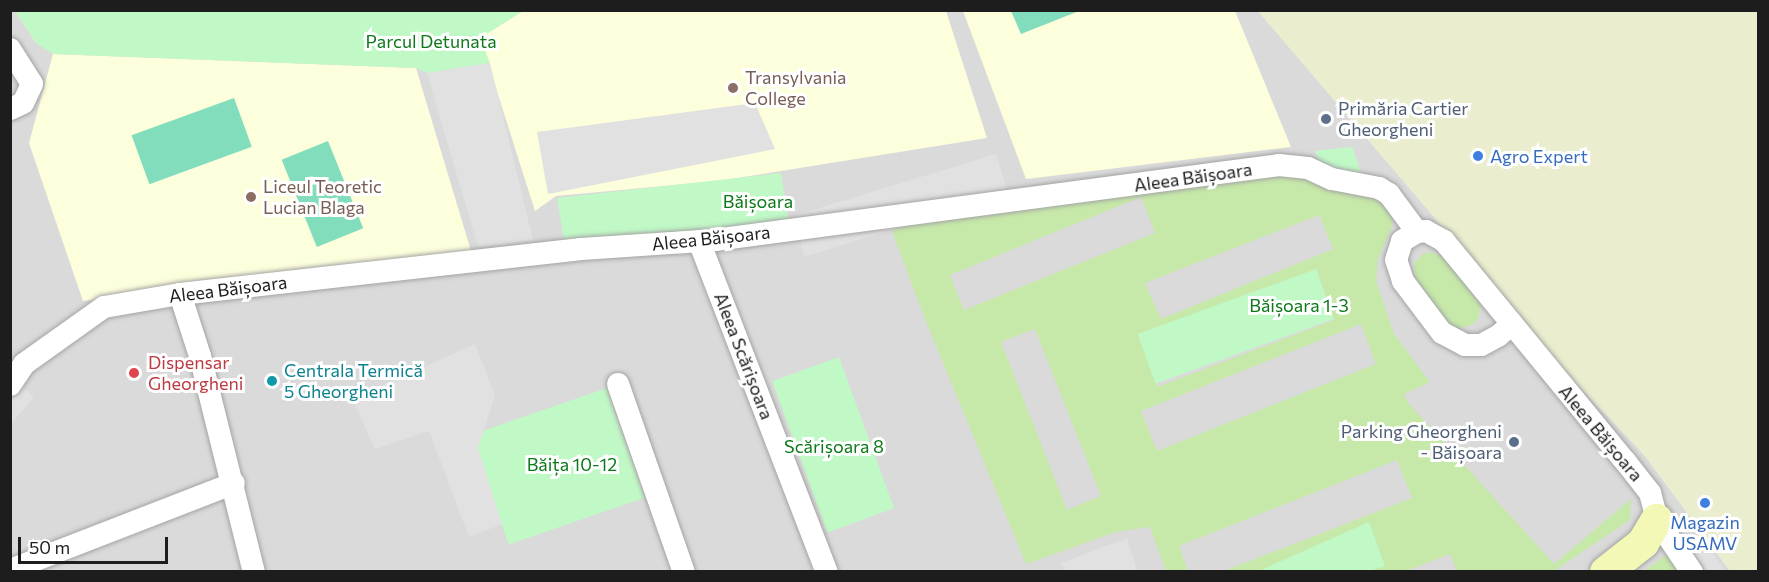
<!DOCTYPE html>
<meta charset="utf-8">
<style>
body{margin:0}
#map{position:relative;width:1769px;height:582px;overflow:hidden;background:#eeebe3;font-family:Commissioner,sans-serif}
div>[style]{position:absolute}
.residential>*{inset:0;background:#dbdada}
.education>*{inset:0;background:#fdfedc}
.farmland>*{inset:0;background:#eaedce}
.grass>*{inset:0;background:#c6e8a9}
.park>*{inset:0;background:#c0f8c6;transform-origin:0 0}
.pitch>*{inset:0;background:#82ddbc;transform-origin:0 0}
.parking>*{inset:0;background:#e1e1e1;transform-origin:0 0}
.roads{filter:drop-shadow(0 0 2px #a4a4a4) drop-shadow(0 0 2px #a4a4a4)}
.street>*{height:22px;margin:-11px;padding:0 11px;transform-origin:11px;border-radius:11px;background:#fff}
.secondary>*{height:32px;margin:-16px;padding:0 16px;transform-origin:16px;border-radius:16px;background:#f3f8b7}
.dots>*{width:16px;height:16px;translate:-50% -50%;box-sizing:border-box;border:3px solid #fff;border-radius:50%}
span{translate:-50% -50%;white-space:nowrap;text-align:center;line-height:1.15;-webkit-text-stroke:6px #fff;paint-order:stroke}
.park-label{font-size:18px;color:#0d7919}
.education-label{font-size:18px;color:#785e54}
.left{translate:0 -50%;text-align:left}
.service-label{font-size:18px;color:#4e5e75}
.right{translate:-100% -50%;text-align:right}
.shop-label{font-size:18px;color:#366cbe}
.street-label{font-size:18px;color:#1d1d1d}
.health-label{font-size:18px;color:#be3a42}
.culture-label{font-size:18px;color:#0d838f}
.frame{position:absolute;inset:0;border:12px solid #1d1d1d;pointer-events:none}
.scale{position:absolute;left:18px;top:537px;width:150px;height:27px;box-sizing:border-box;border:3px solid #1d1d1d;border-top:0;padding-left:8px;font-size:18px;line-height:21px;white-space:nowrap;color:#1d1d1d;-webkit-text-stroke:4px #fff;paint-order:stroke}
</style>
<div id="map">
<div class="residential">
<i style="clip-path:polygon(540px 10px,1258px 11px,1569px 375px,1645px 456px,1730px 571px,11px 571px,10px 11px,15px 11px,36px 43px,475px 39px)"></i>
</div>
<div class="education">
<i style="clip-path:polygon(523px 11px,946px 11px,987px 138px,718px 181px,556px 196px,535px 211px,480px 38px)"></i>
<i style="clip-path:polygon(963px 11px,1235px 11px,1291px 147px,1026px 179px)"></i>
<i style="clip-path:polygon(53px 54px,416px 68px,471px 251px,83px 301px,29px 143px)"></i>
</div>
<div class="farmland">
<i style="clip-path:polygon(1258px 11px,1758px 11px,1758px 571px,1730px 571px,1645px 456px,1569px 375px)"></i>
</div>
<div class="grass">
<i style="clip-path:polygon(evenodd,1294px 174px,1370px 190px,1383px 201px,1391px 214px,1393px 224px,1378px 259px,1376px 281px,1394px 334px,1430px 382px,1404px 394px,1409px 404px,1554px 564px,1631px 499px,1630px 520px,1554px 571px,1457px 571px,1450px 554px,1406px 571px,1224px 571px,1412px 498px,1397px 460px,1179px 546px,1188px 571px,1166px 571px,1150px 527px,1116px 532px,1026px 564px,925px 319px,893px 234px,894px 224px,1294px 174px,1141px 197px,1155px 233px,964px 310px,950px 275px,1141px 197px,1294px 174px,1319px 215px,1333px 249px,1161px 319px,1145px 283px,1319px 215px,1294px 174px,1316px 269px,1334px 320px,1157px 387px,1141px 342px,1316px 269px,1294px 174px,1361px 324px,1376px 364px,1157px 451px,1141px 411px,1361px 324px,1294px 174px,1035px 329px,1101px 496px,1067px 510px,1001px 342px,1035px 329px)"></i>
<i style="clip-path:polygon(1430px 252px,1442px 256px,1481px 304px,1478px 319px,1473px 324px,1459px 329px,1452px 327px,1415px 280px,1414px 263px,1423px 254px)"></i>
<i style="clip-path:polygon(1673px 554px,1686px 572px,1643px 572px,1663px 557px)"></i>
</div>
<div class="park">
<i style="clip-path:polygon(15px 11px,523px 11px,480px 38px,490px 63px,427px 73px,416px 68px,53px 54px,36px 43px)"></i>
<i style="clip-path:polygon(1352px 147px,1363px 179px,1321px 166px,1315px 151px)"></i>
<i style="clip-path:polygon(781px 173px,789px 224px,564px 240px,557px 198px)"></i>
<i style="left:1316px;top:269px;width:53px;height:190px;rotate:70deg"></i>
<i style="left:839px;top:357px;width:161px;height:71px;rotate:70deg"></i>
<i style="left:607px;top:388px;width:116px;height:144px;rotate:71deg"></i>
<i style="clip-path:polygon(1369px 522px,1385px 566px,1369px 571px,1259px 571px)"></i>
</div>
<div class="pitch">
<i style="clip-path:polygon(1011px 11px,1079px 11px,1021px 34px)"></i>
<i style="left:234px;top:98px;width:52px;height:109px;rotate:70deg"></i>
<i style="left:328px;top:141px;width:94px;height:50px;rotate:68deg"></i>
</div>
<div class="parking">
<i style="clip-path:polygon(490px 63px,533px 240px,478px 247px,427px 73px)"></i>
<i style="clip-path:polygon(755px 103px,775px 149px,548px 194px,537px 132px)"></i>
<i style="left:996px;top:154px;width:42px;height:213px;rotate:73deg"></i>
<i style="clip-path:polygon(475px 344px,495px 395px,478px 448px,502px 524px,469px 537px,429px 431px,375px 449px,352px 399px)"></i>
<i style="clip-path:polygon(19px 384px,34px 397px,11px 424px,11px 394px)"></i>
<i style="clip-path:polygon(1127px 538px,1137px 571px,1065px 571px,1061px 563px)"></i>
<i style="clip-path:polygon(1704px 541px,1725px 571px,1706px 571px,1691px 549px)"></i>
</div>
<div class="roads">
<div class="street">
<i style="left:10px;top:49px;width:41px;rotate:57.8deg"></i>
<i style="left:32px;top:84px;width:21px;rotate:115deg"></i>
<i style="left:23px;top:103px;width:14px;rotate:155deg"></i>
<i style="left:699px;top:241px;width:355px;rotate:68.9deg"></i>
<i style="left:180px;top:294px;width:65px;rotate:72.1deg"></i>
<i style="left:200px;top:356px;width:223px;rotate:76deg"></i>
<i style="left:1512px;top:324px;width:18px;rotate:139deg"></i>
<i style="left:1498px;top:336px;width:19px;rotate:152deg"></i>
<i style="left:1481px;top:345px;width:16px;rotate:180deg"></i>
<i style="left:1465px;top:345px;width:26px;rotate:-152deg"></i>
<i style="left:1442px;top:333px;width:65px;rotate:-126.9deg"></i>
<i style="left:1403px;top:281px;width:22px;rotate:-108deg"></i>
<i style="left:1396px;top:260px;width:20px;rotate:-72deg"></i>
<i style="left:1402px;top:241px;width:17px;rotate:-31deg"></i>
<i style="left:1417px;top:232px;width:9px;rotate:-6deg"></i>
<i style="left:1426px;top:231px;width:21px;rotate:29deg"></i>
<i style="left:1444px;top:241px;width:285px;rotate:50.6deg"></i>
<i style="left:1625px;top:461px;width:41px;rotate:52deg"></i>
<i style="left:1650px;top:493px;width:28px;rotate:75deg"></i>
<i style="left:1657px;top:520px;width:63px;rotate:56.1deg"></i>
<i style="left:618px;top:384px;width:199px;rotate:70.7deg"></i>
<i style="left:10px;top:385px;width:25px;rotate:-56deg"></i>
<i style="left:24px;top:364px;width:98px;rotate:-35.5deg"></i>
<i style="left:104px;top:307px;width:77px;rotate:-9.7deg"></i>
<i style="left:180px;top:294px;width:404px;rotate:-6.4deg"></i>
<i style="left:581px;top:249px;width:134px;rotate:-3.8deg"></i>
<i style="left:715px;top:240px;width:569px;rotate:-7.57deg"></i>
<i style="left:1279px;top:165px;width:29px;rotate:6deg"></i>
<i style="left:1308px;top:168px;width:26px;rotate:25deg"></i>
<i style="left:1332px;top:179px;width:48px;rotate:10.8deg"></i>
<i style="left:1379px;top:188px;width:12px;rotate:31deg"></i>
<i style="left:1389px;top:194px;width:47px;rotate:53.6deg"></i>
<i style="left:10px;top:570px;width:240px;rotate:-21.2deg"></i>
</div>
<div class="secondary">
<i style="left:1606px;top:572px;width:47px;rotate:-38.1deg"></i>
<i style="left:1643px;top:543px;width:27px;rotate:-59deg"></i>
</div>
</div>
<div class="dots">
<i style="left:733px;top:88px;background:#8d6e63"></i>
<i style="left:1326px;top:119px;background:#5c6f8a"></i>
<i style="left:1478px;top:156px;background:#3f7fe0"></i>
<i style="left:251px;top:197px;background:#8d6e63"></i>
<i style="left:134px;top:373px;background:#e0444e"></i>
<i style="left:272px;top:381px;background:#0f9aa8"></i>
<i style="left:1514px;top:442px;background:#5c6f8a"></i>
<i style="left:1705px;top:503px;background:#3f7fe0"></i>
</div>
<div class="park-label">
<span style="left:431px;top:41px">Parcul Detunata</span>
<span style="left:758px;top:201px">Băișoara</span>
<span style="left:1299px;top:305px">Băișoara 1-3</span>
<span style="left:834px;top:446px">Scărișoara 8</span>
<span style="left:572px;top:464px">Băița 10-12</span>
</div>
<div class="education-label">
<span class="left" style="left:745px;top:88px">Transylvania<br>College</span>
<span class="left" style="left:263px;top:197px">Liceul Teoretic<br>Lucian Blaga</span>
</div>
<div class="service-label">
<span class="left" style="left:1338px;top:119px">Primăria Cartier<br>Gheorgheni</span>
<span class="right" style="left:1502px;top:442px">Parking Gheorgheni<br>- Băișoara</span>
</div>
<div class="shop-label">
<span class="left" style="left:1490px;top:156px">Agro Expert</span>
<span style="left:1705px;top:533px">Magazin<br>USAMV</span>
</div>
<div class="street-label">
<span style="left:1193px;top:177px;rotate:-8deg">Aleea Băișoara</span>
<span style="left:711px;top:238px;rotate:-6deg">Aleea Băișoara</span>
<span style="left:228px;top:289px;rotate:-7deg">Aleea Băișoara</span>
<span style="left:744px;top:356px;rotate:69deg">Aleea Scărișoara</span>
<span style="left:1601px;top:433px;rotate:50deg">Aleea Băișoara</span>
</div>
<div class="health-label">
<span class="left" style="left:148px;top:373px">Dispensar<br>Gheorgheni</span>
</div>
<div class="culture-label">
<span class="left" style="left:284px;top:381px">Centrala Termică<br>5 Gheorgheni</span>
</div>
<div class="frame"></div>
<div class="scale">50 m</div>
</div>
